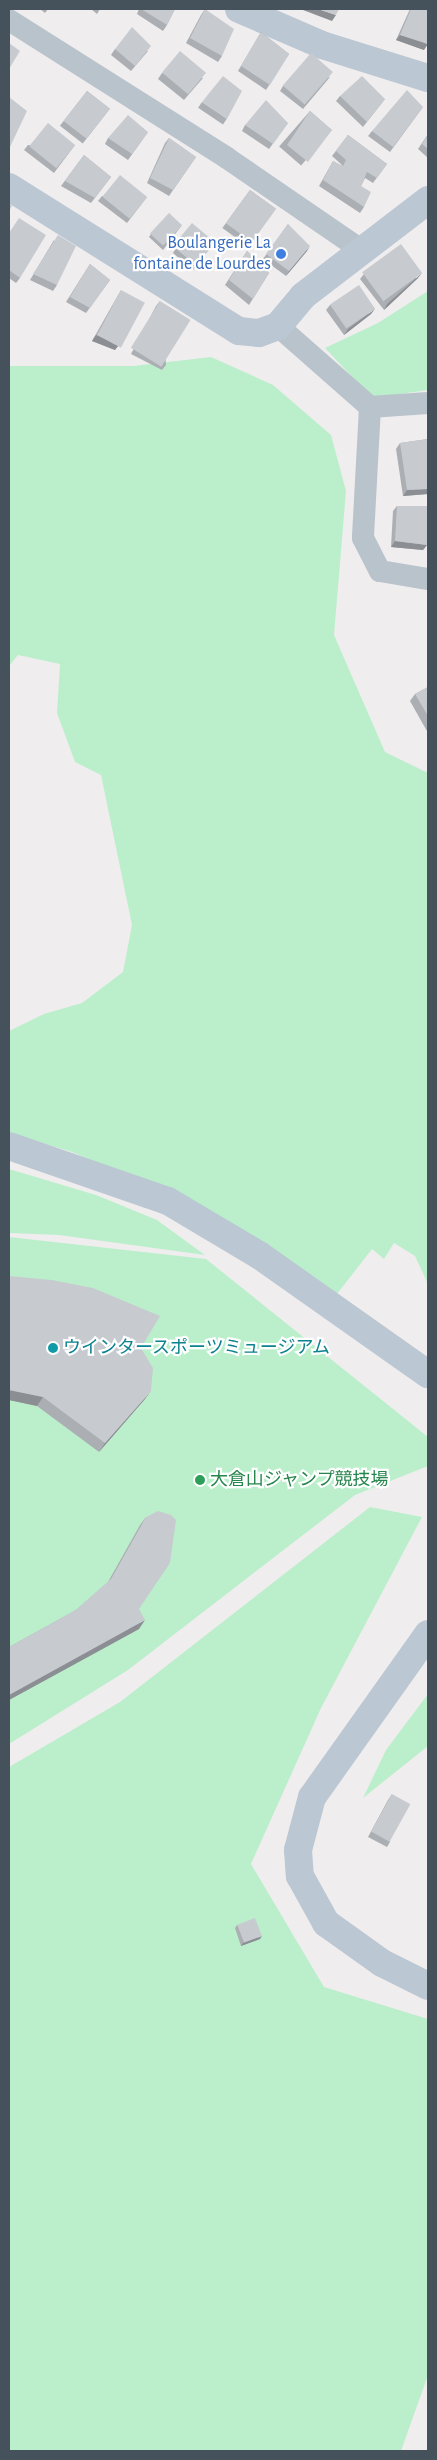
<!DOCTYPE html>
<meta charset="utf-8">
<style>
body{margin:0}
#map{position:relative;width:437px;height:2460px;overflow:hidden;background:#f0edee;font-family:"Alegreya Sans","Noto Sans JP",sans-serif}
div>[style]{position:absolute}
.green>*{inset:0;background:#bbefcc}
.street>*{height:22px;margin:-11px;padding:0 11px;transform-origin:11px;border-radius:11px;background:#b9c3cb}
.secondary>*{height:28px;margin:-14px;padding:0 14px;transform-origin:14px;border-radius:14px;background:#bbc7d2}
.wall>*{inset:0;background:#abafb3;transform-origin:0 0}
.shaded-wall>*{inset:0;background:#8b8e92}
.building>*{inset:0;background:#c7cbd0;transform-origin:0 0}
.dots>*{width:14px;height:14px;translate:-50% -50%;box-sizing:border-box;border:2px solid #fff;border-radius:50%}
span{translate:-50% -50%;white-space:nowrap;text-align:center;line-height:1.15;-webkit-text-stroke:4.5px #fff;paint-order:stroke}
.shop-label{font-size:18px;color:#366cbe}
.right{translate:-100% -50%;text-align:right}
.culture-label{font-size:18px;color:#0d838f}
.left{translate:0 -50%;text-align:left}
.leisure-label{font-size:18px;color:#27864d}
.frame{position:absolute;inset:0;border:10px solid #46525b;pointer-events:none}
</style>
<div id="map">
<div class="green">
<i style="clip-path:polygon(428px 291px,428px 390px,372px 398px,325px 348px,378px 323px)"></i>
<i style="clip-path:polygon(211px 357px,273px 385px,331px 435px,346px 491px,334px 635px,385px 752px,428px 773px,428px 1284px,415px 1256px,394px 1243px,384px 1259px,372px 1249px,337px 1294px,178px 1197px,72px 1152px,9px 1133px,9px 1031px,44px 1014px,82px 1003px,123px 972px,132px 925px,101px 775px,75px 762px,57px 713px,60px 664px,18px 655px,9px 666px,9px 366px,133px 366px)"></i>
<i style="clip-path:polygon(9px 1169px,96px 1195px,157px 1220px,205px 1255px,59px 1235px,9px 1233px)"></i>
<i style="clip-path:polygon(9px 1237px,206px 1259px,428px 1437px,428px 1466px,355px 1495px,128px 1670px,9px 1744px)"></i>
<i style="clip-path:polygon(370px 1507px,422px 1517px,321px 1708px,251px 1864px,324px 1987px,428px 2019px,428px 2375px,401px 2451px,9px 2451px,9px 1767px,120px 1702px)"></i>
<i style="clip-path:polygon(428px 1694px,428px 1746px,363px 1798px,386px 1750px)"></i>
</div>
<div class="street">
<i style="left:9px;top:20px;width:258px;rotate:32.3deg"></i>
<i style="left:227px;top:158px;width:165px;rotate:34.4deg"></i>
<i style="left:278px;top:326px;width:123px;rotate:41.4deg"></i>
<i style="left:370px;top:407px;width:58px;rotate:-3.9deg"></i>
<i style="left:370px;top:407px;width:131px;rotate:93.1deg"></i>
<i style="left:363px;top:538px;width:37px;rotate:63deg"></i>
<i style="left:380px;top:571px;width:49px;rotate:9.5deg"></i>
</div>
<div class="secondary">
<i style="left:239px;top:9px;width:90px;rotate:23.4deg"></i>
<i style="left:322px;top:45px;width:111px;rotate:17.3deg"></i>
<i style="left:9px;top:187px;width:271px;rotate:32.1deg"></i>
<i style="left:239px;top:331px;width:20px;rotate:6deg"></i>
<i style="left:259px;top:333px;width:20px;rotate:-20deg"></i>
<i style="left:278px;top:326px;width:39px;rotate:-50deg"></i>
<i style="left:303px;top:296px;width:158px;rotate:-37.5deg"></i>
<i style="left:9px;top:1146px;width:168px;rotate:19.1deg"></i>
<i style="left:168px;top:1201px;width:106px;rotate:30.7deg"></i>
<i style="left:259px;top:1255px;width:207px;rotate:35.2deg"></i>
<i style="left:428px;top:1634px;width:200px;rotate:125.4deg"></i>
<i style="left:312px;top:1797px;width:55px;rotate:104.8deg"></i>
<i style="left:298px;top:1850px;width:26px;rotate:86deg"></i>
<i style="left:300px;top:1876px;width:54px;rotate:61deg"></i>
<i style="left:326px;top:1923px;width:69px;rotate:35.5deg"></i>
<i style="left:382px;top:1963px;width:51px;rotate:26.6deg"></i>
</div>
<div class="wall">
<i style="clip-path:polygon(40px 9px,48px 9px,45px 13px)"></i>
<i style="clip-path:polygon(91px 9px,100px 9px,97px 14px)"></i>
<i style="clip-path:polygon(139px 9px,175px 9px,167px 25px,163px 31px,137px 14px)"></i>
<i style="clip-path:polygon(205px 9px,222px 56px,218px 62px,186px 43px,201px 15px)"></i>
<i style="clip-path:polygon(410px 9px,425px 9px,424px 50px,396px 40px)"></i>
<i style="clip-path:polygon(261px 32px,289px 54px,266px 90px,238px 71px)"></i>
<i style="clip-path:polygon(115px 49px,148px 51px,131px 71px,111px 55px)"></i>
<i style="clip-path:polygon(162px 73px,203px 78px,184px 100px,158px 79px)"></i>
<i style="clip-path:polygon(330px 77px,303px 109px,280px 91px,283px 86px)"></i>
<i style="left:87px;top:91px;width:29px;height:44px;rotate:38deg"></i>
<i style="clip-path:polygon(340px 96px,385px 99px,363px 127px,336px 101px)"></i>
<i style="left:202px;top:102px;width:30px;height:7px;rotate:34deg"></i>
<i style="clip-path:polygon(423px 107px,390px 152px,368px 136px,372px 131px)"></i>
<i style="left:310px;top:111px;width:29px;height:47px;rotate:41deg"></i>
<i style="clip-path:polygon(288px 123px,269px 149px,242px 131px,245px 125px)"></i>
<i style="clip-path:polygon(148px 132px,128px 160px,105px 144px,108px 138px)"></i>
<i style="clip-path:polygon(428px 134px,428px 158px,418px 149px)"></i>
<i style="clip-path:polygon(348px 135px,387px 164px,373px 183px,365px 178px,361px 186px,364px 207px,360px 213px,319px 186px,333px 161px,342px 166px,342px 165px,332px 156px)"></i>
<i style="clip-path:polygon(169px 138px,196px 157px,169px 196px,147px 183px,165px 143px)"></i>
<i style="clip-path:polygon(28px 145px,75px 145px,54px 173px,24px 150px)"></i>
<i style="clip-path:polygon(84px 155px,111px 177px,91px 203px,61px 186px)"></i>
<i style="left:250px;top:190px;width:32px;height:47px;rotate:36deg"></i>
<i style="clip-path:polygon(102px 196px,147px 197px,127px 223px,98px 201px)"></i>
<i style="clip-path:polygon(288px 224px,307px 251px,286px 276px,263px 259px)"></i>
<i style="clip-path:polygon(182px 225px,163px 250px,149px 237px,151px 234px)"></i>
<i style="clip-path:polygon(188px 229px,215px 242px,193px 270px,173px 253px)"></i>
<i style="clip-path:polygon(9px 233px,20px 278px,16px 283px,9px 278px)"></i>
<i style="clip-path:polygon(54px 240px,57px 285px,53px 291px,30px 280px)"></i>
<i style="clip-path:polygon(247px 251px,269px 273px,249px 305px,225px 285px)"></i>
<i style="clip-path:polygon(90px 264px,110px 280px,86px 313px,66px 302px)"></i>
<i style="clip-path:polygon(364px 274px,418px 278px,384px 310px,360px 279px)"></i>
<i style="clip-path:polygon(121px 290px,115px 350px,92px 341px)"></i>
<i style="clip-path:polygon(160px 301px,166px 365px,162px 370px,131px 354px,156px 306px)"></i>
<i style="clip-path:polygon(330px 305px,371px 314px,344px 335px,326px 310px)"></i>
<i style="clip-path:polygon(428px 439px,428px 494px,403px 496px,396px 449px,400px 443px)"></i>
<i style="clip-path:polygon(397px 506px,427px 545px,423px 550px,391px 547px,393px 511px)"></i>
<i style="clip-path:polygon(428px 687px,428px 733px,410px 701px,415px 694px)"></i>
<i style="clip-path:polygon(9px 1276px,141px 1348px,145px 1399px,99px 1452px,37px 1406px,9px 1400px)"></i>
<i style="clip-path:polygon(146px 1517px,139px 1609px,139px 1629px,9px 1700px,9px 1647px,76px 1610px,108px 1582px,140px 1525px)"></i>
<i style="clip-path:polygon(392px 1794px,390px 1842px,387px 1847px,368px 1837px,388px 1800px)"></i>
<i style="clip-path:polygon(237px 1925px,260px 1939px,241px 1946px,235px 1928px)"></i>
</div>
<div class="shaded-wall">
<i style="clip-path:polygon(304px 9px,318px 9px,336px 15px,332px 21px,303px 10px)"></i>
<i style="clip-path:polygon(400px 35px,428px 44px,424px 50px,396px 40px)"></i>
<i style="clip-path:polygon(310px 246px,307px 251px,286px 276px,289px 271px)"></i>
<i style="clip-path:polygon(422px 273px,418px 278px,384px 310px,387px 304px)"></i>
<i style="clip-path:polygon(375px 309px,371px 314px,344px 335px,348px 329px)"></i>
<i style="clip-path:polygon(96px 335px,119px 345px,115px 350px,92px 341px)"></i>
<i style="clip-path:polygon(428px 489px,428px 494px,403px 496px,407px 490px)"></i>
<i style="clip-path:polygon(395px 541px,427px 545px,423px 550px,391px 547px)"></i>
<i style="clip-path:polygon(9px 1390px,43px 1397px,37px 1406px,9px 1400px)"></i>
<i style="clip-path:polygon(151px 1391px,145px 1399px,99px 1452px,105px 1443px)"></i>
<i style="clip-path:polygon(145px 1620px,139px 1629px,9px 1700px,9px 1695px)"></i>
<i style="clip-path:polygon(262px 1936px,260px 1939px,241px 1946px,243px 1943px)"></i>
</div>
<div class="building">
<i style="clip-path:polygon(141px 9px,175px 9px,167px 25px)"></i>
<i style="clip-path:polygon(205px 9px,234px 29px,222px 56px,190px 38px)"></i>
<i style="clip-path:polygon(318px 9px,339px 9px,336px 15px)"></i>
<i style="clip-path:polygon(411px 9px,425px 9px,428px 10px,428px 44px,400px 35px)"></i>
<i style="clip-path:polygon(132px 27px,151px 46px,135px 66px,115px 49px)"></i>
<i style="clip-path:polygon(261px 32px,289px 54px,270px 85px,241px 66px)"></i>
<i style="clip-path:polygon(9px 43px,20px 51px,9px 69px)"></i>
<i style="left:180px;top:51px;width:34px;height:28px;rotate:40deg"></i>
<i style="left:311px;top:53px;width:29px;height:43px;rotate:41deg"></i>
<i style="clip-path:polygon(223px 76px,242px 91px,227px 119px,202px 102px)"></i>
<i style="clip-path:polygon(362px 76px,385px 99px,367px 122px,340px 96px)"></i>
<i style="clip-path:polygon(407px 90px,423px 107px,393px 147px,372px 131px)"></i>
<i style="left:87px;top:91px;width:29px;height:38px;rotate:38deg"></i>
<i style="clip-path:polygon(9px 97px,27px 111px,10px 147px,9px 145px)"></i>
<i style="clip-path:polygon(266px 100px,288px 123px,273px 144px,245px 125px)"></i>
<i style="clip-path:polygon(310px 111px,332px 130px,308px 162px,287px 145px)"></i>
<i style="clip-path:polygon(128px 115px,148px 132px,132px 154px,108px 138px)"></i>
<i style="left:48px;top:123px;width:35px;height:30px;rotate:39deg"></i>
<i style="clip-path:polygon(348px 135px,387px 164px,377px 178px,367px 172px,361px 186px,371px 192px,364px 207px,323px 180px,333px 161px,343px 166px,346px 160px,336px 151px)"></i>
<i style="clip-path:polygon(428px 135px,428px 149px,422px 144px)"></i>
<i style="clip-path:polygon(169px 138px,196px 157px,173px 190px,150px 178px)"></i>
<i style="clip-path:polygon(84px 155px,111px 177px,95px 198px,65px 181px)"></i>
<i style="left:120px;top:175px;width:35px;height:28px;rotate:39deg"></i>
<i style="left:250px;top:190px;width:32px;height:41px;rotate:36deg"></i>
<i style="clip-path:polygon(9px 203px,12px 206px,9px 211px)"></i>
<i style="left:169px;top:213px;width:18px;height:28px;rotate:43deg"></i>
<i style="clip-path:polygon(19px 218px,46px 235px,20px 278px,9px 270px,9px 233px)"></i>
<i style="left:192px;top:223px;width:30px;height:30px;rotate:40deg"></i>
<i style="clip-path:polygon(288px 224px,310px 246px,289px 271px,266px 254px)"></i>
<i style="clip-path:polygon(58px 235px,76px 246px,57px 285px,33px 274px)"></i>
<i style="left:401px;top:244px;width:36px;height:48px;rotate:54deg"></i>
<i style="clip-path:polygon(247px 251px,269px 273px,253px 299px,229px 280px)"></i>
<i style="clip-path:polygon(90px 264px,110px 280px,90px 308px,70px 297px)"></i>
<i style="left:359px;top:285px;width:29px;height:35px;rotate:56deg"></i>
<i style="left:121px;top:290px;width:27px;height:51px;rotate:28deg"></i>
<i style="left:160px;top:301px;width:36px;height:55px;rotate:32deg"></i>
<i style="clip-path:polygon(428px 439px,428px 489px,407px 490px,400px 443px)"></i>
<i style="clip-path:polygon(397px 506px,427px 506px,427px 545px,395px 541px)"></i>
<i style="clip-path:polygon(428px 687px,428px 716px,415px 694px)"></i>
<i style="clip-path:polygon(9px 1276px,52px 1280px,93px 1288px,160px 1316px,141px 1348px,153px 1368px,151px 1391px,105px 1443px,43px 1397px,9px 1390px)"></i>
<i style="clip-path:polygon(158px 1511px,171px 1515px,176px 1520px,170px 1563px,139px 1609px,145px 1620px,9px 1695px,9px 1647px,76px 1610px,111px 1579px,146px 1517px)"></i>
<i style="left:392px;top:1794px;width:21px;height:43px;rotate:29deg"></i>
<i style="left:255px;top:1918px;width:19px;height:19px;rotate:69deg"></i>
</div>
<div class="dots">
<i style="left:281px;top:254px;background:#3f7fe0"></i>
<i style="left:53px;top:1348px;background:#0f9aa8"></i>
<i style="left:200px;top:1480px;background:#2e9e5b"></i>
</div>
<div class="shop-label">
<span class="right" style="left:271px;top:254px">Boulangerie La<br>fontaine de Lourdes</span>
</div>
<div class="culture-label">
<span class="left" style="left:63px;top:1348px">ウインタースポーツミュージアム</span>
</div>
<div class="leisure-label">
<span class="left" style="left:210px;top:1480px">大倉山ジャンプ競技場</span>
</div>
<div class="frame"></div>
</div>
